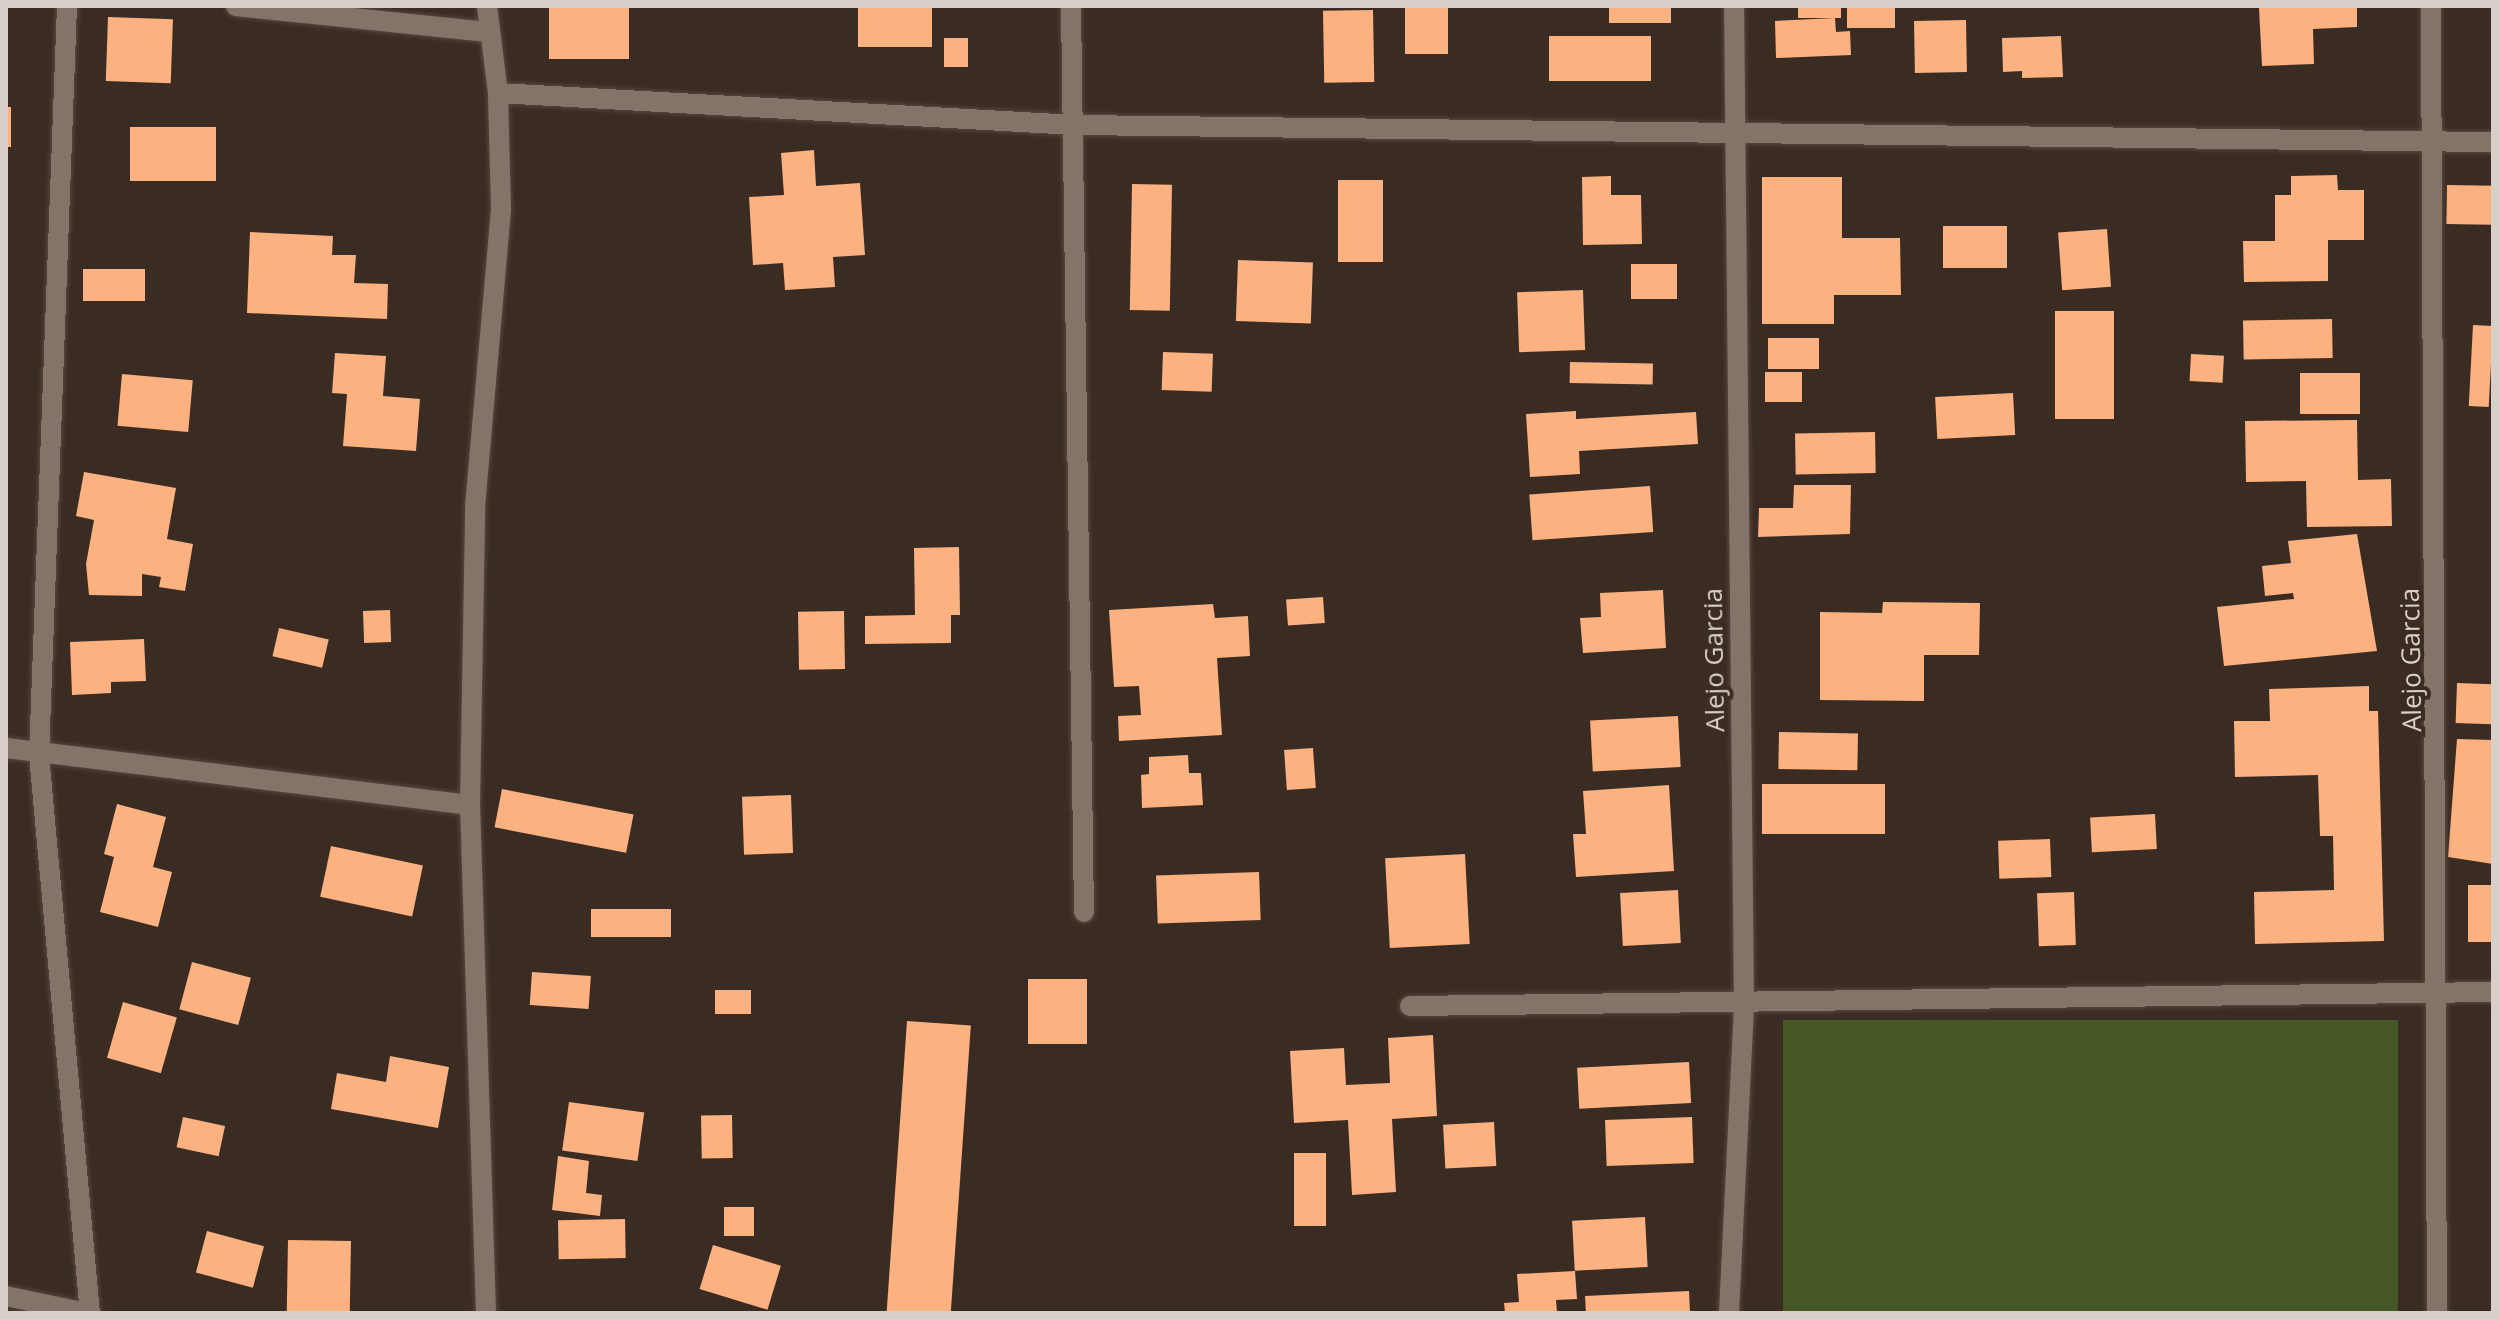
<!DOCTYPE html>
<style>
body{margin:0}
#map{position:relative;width:2499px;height:1319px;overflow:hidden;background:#3b2c23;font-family:"Open Sans",sans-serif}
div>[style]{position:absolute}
.green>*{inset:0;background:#465726;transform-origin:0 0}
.building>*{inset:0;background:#fbb180;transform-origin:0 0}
.roads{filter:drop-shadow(0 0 2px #554841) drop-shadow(0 0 2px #554841)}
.street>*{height:20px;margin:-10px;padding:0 10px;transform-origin:10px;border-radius:10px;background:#847368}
span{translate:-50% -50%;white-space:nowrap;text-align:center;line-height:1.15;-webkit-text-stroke:8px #3b2c23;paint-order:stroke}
.street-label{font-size:26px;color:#d9cfc9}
.frame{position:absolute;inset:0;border:8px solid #d9cfc9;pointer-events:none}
</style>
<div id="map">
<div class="green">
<i style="left:2398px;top:1020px;width:293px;height:615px;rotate:90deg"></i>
</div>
<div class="building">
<i style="left:549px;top:6px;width:80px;height:53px"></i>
<i style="left:858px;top:6px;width:74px;height:41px"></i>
<i style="left:1405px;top:6px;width:43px;height:48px"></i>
<i style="left:1609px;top:6px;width:62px;height:17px"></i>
<i style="left:1798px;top:6px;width:43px;height:12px"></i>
<i style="left:1847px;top:6px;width:48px;height:22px"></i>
<i style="clip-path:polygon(2357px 6px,2357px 27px,2313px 29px,2314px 64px,2262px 66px,2259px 8px)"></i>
<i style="left:1373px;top:10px;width:72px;height:50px;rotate:89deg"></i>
<i style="left:108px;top:17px;width:65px;height:64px;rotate:2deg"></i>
<i style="clip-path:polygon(1835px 18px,1836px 32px,1850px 31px,1851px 55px,1776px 58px,1775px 21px)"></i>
<i style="left:1966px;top:20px;width:52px;height:52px;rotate:89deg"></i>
<i style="left:1651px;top:36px;width:45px;height:102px;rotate:90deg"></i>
<i style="clip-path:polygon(2061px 36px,2063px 77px,2022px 78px,2022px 71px,2003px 72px,2002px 38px)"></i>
<i style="left:944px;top:38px;width:24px;height:29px"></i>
<i style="left:6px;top:107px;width:5px;height:40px"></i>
<i style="left:130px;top:127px;width:86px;height:54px"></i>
<i style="clip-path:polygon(814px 150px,816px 186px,860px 183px,865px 255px,833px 257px,835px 287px,785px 290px,783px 263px,753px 265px,749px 197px,784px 195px,781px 153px)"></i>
<i style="clip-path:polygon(2337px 175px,2338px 190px,2364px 190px,2364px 240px,2328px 240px,2328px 281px,2244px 282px,2243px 241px,2275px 241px,2275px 195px,2291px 195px,2291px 176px)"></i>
<i style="clip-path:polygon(1611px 176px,1611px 195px,1641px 195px,1642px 244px,1583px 245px,1582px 177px)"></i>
<i style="clip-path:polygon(1762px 177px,1842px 177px,1842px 238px,1900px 238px,1901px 295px,1834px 295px,1834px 324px,1762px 324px)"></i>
<i style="left:1338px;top:180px;width:45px;height:82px"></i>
<i style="left:1132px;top:184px;width:40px;height:126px;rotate:1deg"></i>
<i style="left:2447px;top:185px;width:46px;height:39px;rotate:1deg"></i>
<i style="left:1943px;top:226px;width:64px;height:42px"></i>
<i style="left:2107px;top:229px;width:58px;height:49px;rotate:86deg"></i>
<i style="clip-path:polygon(250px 232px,333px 236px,332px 255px,356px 255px,354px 283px,388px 284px,387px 319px,247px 313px)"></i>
<i style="left:1238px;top:260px;width:75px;height:61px;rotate:2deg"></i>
<i style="left:1631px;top:264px;width:46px;height:35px"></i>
<i style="left:83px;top:269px;width:62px;height:32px"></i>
<i style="left:1583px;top:290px;width:60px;height:66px;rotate:88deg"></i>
<i style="left:2055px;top:311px;width:59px;height:108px"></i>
<i style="left:2332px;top:319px;width:39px;height:89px;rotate:89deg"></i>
<i style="left:2473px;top:325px;width:20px;height:81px;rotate:3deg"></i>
<i style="left:1768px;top:338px;width:51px;height:31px"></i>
<i style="left:1163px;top:352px;width:50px;height:38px;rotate:2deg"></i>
<i style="clip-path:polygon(335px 353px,386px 356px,383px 396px,420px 399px,416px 451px,343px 446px,347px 394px,332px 393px)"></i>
<i style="left:2191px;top:354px;width:33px;height:27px;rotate:3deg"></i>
<i style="left:1570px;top:362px;width:83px;height:21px;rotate:1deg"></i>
<i style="left:1765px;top:372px;width:37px;height:30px"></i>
<i style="left:2300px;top:373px;width:60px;height:41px"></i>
<i style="left:122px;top:374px;width:71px;height:52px;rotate:5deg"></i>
<i style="left:2013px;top:393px;width:42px;height:78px;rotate:87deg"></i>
<i style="clip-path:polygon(1576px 411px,1576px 419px,1696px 412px,1698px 444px,1579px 451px,1580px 474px,1530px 477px,1526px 414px)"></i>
<i style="clip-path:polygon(2357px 420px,2358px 480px,2391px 479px,2392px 526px,2307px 527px,2306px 481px,2246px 482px,2245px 421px)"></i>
<i style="left:1875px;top:432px;width:41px;height:80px;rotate:89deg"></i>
<i style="clip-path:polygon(84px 472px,176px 488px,167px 539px,193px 544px,185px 591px,159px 587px,161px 577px,142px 574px,142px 596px,89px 595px,86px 564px,94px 520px,76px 516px)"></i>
<i style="clip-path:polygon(1794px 485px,1851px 485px,1850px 534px,1758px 537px,1759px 508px,1793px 508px)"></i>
<i style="left:1650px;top:486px;width:46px;height:121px;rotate:86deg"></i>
<i style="clip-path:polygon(2357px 534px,2377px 651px,2224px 666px,2217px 607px,2294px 599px,2293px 593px,2265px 596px,2262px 566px,2291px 563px,2288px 541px)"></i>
<i style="clip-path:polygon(959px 547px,960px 615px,951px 615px,951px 643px,865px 644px,865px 616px,915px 615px,914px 548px)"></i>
<i style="clip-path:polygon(1663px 590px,1666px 648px,1583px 653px,1580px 618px,1601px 617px,1600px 593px)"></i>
<i style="left:1323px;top:597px;width:26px;height:37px;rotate:86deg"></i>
<i style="clip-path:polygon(1883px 602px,1980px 603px,1979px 655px,1924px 655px,1924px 701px,1820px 700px,1820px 612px,1882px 613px)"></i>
<i style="clip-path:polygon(1213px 604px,1215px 618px,1248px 616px,1250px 656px,1217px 658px,1222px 735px,1119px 741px,1118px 716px,1141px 715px,1139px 686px,1114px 687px,1109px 610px)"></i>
<i style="left:390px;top:610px;width:32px;height:27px;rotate:88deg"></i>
<i style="left:844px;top:611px;width:58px;height:46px;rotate:89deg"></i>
<i style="left:279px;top:628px;width:51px;height:29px;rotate:13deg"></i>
<i style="clip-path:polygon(144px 639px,146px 681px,111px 682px,111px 693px,72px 695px,70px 642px)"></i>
<i style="left:2457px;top:683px;width:36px;height:40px;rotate:2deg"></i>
<i style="clip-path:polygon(2369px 686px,2369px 711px,2378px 711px,2384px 941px,2255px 944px,2254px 892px,2334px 890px,2333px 836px,2320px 836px,2318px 775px,2235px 777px,2234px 721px,2270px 721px,2269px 689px)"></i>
<i style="left:1678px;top:716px;width:51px;height:88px;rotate:87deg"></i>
<i style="left:1779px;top:732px;width:79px;height:37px;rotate:1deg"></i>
<i style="clip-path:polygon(2457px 739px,2493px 740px,2493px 864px,2448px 857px)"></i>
<i style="left:1313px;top:748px;width:40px;height:29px;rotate:86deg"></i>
<i style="clip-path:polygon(1188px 755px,1189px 773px,1201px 773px,1203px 805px,1142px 808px,1141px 775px,1149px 774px,1149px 757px)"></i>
<i style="left:1762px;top:784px;width:123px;height:50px"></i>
<i style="clip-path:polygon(1669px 785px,1674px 871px,1576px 877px,1573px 834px,1586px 834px,1583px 791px)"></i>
<i style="left:502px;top:789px;width:134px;height:39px;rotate:11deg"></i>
<i style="left:791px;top:795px;width:58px;height:49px;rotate:88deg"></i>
<i style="clip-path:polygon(117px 804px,166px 817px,153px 867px,172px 872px,158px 927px,100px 912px,114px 857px,104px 854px)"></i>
<i style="left:2155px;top:814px;width:35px;height:65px;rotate:87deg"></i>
<i style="left:2050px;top:839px;width:38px;height:52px;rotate:88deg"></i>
<i style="left:331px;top:846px;width:94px;height:52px;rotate:12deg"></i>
<i style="left:1465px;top:854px;width:90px;height:80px;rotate:87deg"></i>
<i style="left:1259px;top:872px;width:48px;height:103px;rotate:88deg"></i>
<i style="left:2493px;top:885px;width:57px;height:25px;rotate:90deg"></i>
<i style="left:1678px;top:890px;width:53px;height:58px;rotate:87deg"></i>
<i style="left:2074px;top:892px;width:53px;height:37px;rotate:88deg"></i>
<i style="left:591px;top:909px;width:80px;height:28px"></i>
<i style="left:192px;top:962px;width:61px;height:49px;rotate:15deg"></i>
<i style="left:532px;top:972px;width:59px;height:33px;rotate:4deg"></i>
<i style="left:1028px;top:979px;width:59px;height:65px"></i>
<i style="left:715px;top:990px;width:36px;height:24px"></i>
<i style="left:123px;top:1002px;width:56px;height:58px;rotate:16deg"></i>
<i style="left:907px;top:1021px;width:64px;height:292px;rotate:4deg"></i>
<i style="clip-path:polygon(1433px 1035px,1437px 1116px,1392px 1119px,1396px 1192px,1352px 1195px,1348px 1120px,1294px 1123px,1290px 1051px,1344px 1048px,1346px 1085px,1390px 1083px,1388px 1038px)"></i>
<i style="clip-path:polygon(390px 1056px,449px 1067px,438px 1128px,331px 1109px,337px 1073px,386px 1082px)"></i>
<i style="left:1689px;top:1062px;width:41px;height:112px;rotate:87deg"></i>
<i style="left:569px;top:1102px;width:76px;height:49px;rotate:8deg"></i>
<i style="left:732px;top:1115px;width:43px;height:31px;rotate:89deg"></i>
<i style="left:183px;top:1117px;width:43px;height:31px;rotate:12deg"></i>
<i style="left:1692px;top:1117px;width:46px;height:87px;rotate:88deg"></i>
<i style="left:1494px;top:1122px;width:44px;height:51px;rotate:87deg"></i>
<i style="left:1294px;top:1153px;width:32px;height:73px"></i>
<i style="clip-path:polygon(558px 1156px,589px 1161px,586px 1193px,602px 1195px,600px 1216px,552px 1210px)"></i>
<i style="left:724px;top:1207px;width:30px;height:29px"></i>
<i style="left:1645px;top:1217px;width:50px;height:73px;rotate:87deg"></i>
<i style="left:625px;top:1219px;width:39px;height:67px;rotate:89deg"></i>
<i style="left:207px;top:1231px;width:59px;height:43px;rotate:15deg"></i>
<i style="left:288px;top:1240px;width:63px;height:73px;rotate:1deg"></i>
<i style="left:713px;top:1245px;width:71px;height:46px;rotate:17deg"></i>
<i style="clip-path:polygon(1575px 1271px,1577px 1299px,1556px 1300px,1557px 1313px,1505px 1313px,1504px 1303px,1519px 1302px,1517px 1274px)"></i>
<i style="clip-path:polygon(1689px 1291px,1690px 1313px,1586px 1313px,1585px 1296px)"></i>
</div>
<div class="roads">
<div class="street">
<i style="left:67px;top:6px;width:750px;rotate:92.14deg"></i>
<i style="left:39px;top:755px;width:560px;rotate:84.78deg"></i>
<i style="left:236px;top:6px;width:253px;rotate:5.9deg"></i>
<i style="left:1071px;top:6px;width:906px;rotate:89.18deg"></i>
<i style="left:2431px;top:6px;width:1307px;rotate:89.74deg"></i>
<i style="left:498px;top:93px;width:578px;rotate:3.17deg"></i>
<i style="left:1075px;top:125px;width:1418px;rotate:0.69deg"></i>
<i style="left:6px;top:748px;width:467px;rotate:7deg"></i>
<i style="left:1410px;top:1006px;width:1083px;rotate:-0.74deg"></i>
<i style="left:6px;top:1296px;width:83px;rotate:11.9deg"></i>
<i style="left:486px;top:1313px;width:508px;rotate:-91.8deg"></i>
<i style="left:470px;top:805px;width:298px;rotate:-89deg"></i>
<i style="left:475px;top:507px;width:299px;rotate:-85deg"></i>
<i style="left:501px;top:209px;width:116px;rotate:-91.5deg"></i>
<i style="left:498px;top:93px;width:88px;rotate:-97.2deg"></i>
<i style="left:1729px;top:1313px;width:309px;rotate:-87.2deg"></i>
<i style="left:1744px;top:1004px;width:998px;rotate:-90.57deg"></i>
</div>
</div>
<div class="street-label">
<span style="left:1714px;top:660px;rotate:-91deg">Alejo Garcia</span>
<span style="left:2411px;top:660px;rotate:-91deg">Alejo Garcia</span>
</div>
<div class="frame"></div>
</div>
